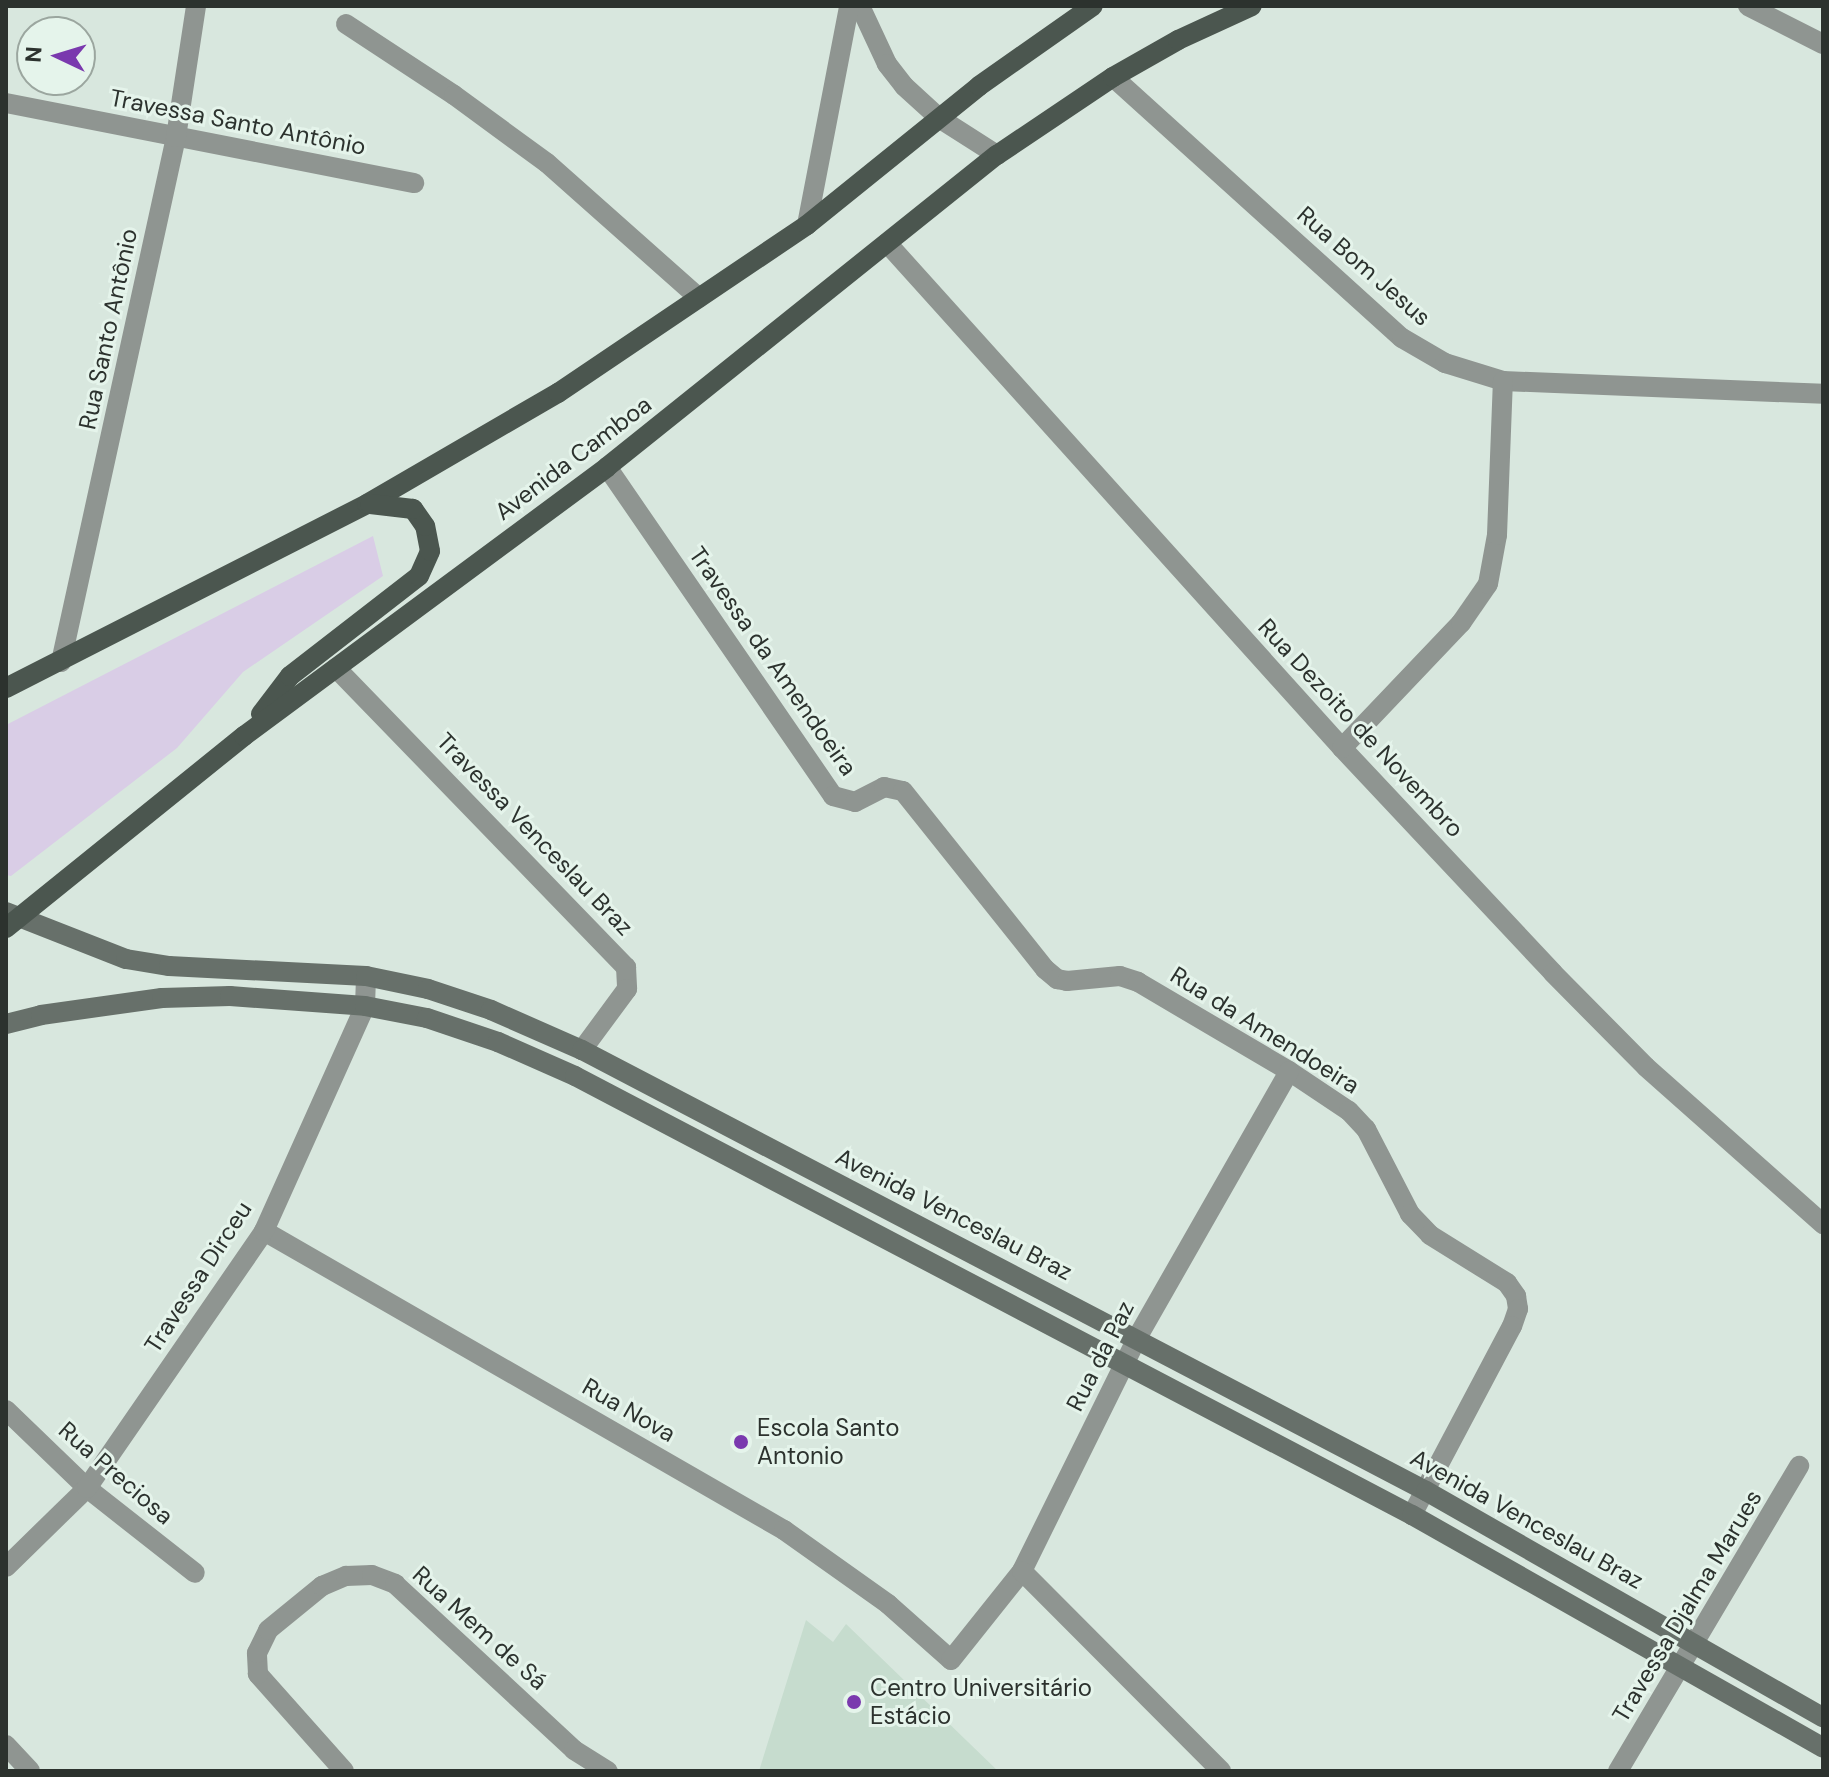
<!DOCTYPE html>
<meta charset="utf-8">
<style>
body{margin:0}
#map{position:relative;width:1829px;height:1777px;overflow:hidden;background:#d8e7de;font-family:"DM Sans",sans-serif}
div>[style]{position:absolute}
.built>*{inset:0;background:#c6dcce}
.green>*{inset:0;background:#d9cde6}
.service>*{height:20px;margin:-10px;padding:0 10px;transform-origin:10px;border-radius:10px;background:#8f9591}
.minor>*{height:20px;margin:-10px;padding:0 10px;transform-origin:10px;border-radius:10px;background:#8f9591}
.tertiary>*{height:20px;margin:-10px;padding:0 10px;transform-origin:10px;border-radius:10px;background:#8f9591}
.secondary>*{height:20px;margin:-10px;padding:0 10px;transform-origin:10px;border-radius:10px;background:#67706a}
.primary>*{height:20px;margin:-10px;padding:0 10px;transform-origin:10px;border-radius:10px;background:#4b564f}
.dots>*{width:22px;height:22px;translate:-50% -50%;box-sizing:border-box;border:4px solid #e5f4eb;border-radius:50%}
span{translate:-50% -50%;white-space:nowrap;text-align:center;line-height:1.15;-webkit-text-stroke:6px #e5f4eb;paint-order:stroke}
.street-label{font-size:24px;color:#2c322e}
.poi-label{font-size:24px;color:#2c322e}
.left{translate:0 -50%;text-align:left}
.frame{position:absolute;inset:0;border:8px solid #2c322e;pointer-events:none}
.north{position:absolute;left:16px;top:16px;width:80px;height:80px;box-sizing:border-box;background:#e5f4eb;border:2px solid #9ba69f;border-radius:50%;rotate:274deg;font-size:22px;font-weight:700;line-height:32px;text-align:center;color:#2c322e}
.north::after{content:'';display:block;margin:auto;width:28px;height:36px;background:#7a39ae;clip-path:polygon(50% 0,100% 100%,50% 72%,0 100%)}
</style>
<div id="map">
<div class="built">
<i style="clip-path:polygon(806px 1620px,833px 1642px,846px 1624px,998px 1771px,759px 1771px)"></i>
</div>
<div class="green">
<i style="clip-path:polygon(373px 536px,383px 576px,243px 672px,177px 748px,11px 876px,6px 875px,6px 725px)"></i>
</div>
<div class="service">
<i style="left:346px;top:24px;width:129px;rotate:33.3deg"></i>
<i style="left:454px;top:95px;width:115px;rotate:36.2deg"></i>
<i style="left:547px;top:163px;width:203px;rotate:41.6deg"></i>
</div>
<div class="minor">
<i style="left:1113px;top:77px;width:389px;rotate:42.1deg"></i>
<i style="left:1402px;top:338px;width:50px;rotate:30.2deg"></i>
<i style="left:1445px;top:363px;width:61px;rotate:17.2deg"></i>
<i style="left:1503px;top:381px;width:320px;rotate:2.3deg"></i>
<i style="left:6px;top:103px;width:416px;rotate:11.1deg"></i>
<i style="left:887px;top:243px;width:680px;rotate:47.98deg"></i>
<i style="left:1342px;top:748px;width:308px;rotate:46.8deg"></i>
<i style="left:1553px;top:973px;width:132px;rotate:45.3deg"></i>
<i style="left:1646px;top:1067px;width:237px;rotate:41.6deg"></i>
<i style="left:607px;top:467px;width:399px;rotate:55.5deg"></i>
<i style="left:833px;top:796px;width:23px;rotate:15deg"></i>
<i style="left:855px;top:802px;width:33px;rotate:-27deg"></i>
<i style="left:884px;top:787px;width:19px;rotate:12deg"></i>
<i style="left:903px;top:791px;width:228px;rotate:51.4deg"></i>
<i style="left:1045px;top:969px;width:16px;rotate:40deg"></i>
<i style="left:1057px;top:979px;width:10px;rotate:11deg"></i>
<i style="left:1067px;top:981px;width:53px;rotate:-5.4deg"></i>
<i style="left:1120px;top:976px;width:19px;rotate:18deg"></i>
<i style="left:1138px;top:982px;width:175px;rotate:30.5deg"></i>
<i style="left:1289px;top:1071px;width:72px;rotate:33.7deg"></i>
<i style="left:1349px;top:1111px;width:25px;rotate:47deg"></i>
<i style="left:1366px;top:1129px;width:96px;rotate:62.6deg"></i>
<i style="left:1410px;top:1214px;width:29px;rotate:46deg"></i>
<i style="left:1430px;top:1235px;width:91px;rotate:31.9deg"></i>
<i style="left:1507px;top:1283px;width:16px;rotate:55deg"></i>
<i style="left:1516px;top:1296px;width:13px;rotate:81deg"></i>
<i style="left:1518px;top:1309px;width:18px;rotate:109deg"></i>
<i style="left:1512px;top:1326px;width:214px;rotate:117.9deg"></i>
<i style="left:61px;top:662px;width:537px;rotate:-77.64deg"></i>
<i style="left:176px;top:137px;width:133px;rotate:-81.3deg"></i>
<i style="left:336px;top:668px;width:417px;rotate:45.9deg"></i>
<i style="left:626px;top:967px;width:22px;rotate:87deg"></i>
<i style="left:627px;top:989px;width:76px;rotate:126.4deg"></i>
<i style="left:1342px;top:748px;width:173px;rotate:-46.4deg"></i>
<i style="left:1461px;top:623px;width:47px;rotate:-55.3deg"></i>
<i style="left:1488px;top:584px;width:50px;rotate:-79.6deg"></i>
<i style="left:1497px;top:535px;width:154px;rotate:-87.8deg"></i>
<i style="left:264px;top:1231px;width:600px;rotate:29.9deg"></i>
<i style="left:784px;top:1530px;width:128px;rotate:35.4deg"></i>
<i style="left:888px;top:1604px;width:84px;rotate:41.6deg"></i>
<i style="left:951px;top:1660px;width:114px;rotate:-51.4deg"></i>
<i style="left:1022px;top:1571px;width:260px;rotate:-63.7deg"></i>
<i style="left:1137px;top:1338px;width:307px;rotate:-60.3deg"></i>
<i style="left:6px;top:1410px;width:112px;rotate:43.9deg"></i>
<i style="left:87px;top:1488px;width:137px;rotate:38.2deg"></i>
<i style="left:6px;top:1567px;width:113px;rotate:-44.3deg"></i>
<i style="left:87px;top:1488px;width:312px;rotate:-55.4deg"></i>
<i style="left:264px;top:1231px;width:247px;rotate:-65.8deg"></i>
<i style="left:365px;top:1006px;width:30px;rotate:-88deg"></i>
<i style="left:1022px;top:1571px;width:282px;rotate:45.1deg"></i>
<i style="left:6px;top:1745px;width:35px;rotate:47deg"></i>
<i style="left:344px;top:1771px;width:130px;rotate:-131.6deg"></i>
<i style="left:258px;top:1674px;width:21px;rotate:-93deg"></i>
<i style="left:257px;top:1653px;width:25px;rotate:-64deg"></i>
<i style="left:268px;top:1630px;width:70px;rotate:-39.2deg"></i>
<i style="left:322px;top:1586px;width:26px;rotate:-23deg"></i>
<i style="left:346px;top:1576px;width:26px;rotate:-2deg"></i>
<i style="left:372px;top:1575px;width:25px;rotate:21deg"></i>
<i style="left:395px;top:1584px;width:244px;rotate:42.8deg"></i>
<i style="left:574px;top:1750px;width:40px;rotate:32deg"></i>
<i style="left:1618px;top:1771px;width:355px;rotate:-59.3deg"></i>
</div>
<div class="tertiary">
<i style="left:860px;top:6px;width:64px;rotate:65deg"></i>
<i style="left:887px;top:64px;width:28px;rotate:52deg"></i>
<i style="left:904px;top:86px;width:47px;rotate:42.4deg"></i>
<i style="left:939px;top:118px;width:69px;rotate:32.5deg"></i>
<i style="left:1748px;top:6px;width:84px;rotate:26.9deg"></i>
<i style="left:807px;top:225px;width:223px;rotate:-79.1deg"></i>
</div>
<div class="secondary">
<i style="left:6px;top:912px;width:129px;rotate:21.4deg"></i>
<i style="left:126px;top:959px;width:44px;rotate:9.2deg"></i>
<i style="left:169px;top:966px;width:197px;rotate:2.9deg"></i>
<i style="left:366px;top:976px;width:63px;rotate:11.8deg"></i>
<i style="left:428px;top:989px;width:66px;rotate:18.4deg"></i>
<i style="left:491px;top:1010px;width:99px;rotate:23.7deg"></i>
<i style="left:582px;top:1050px;width:952px;rotate:27.59deg"></i>
<i style="left:1426px;top:1491px;width:457px;rotate:29.7deg"></i>
<i style="left:6px;top:1024px;width:36px;rotate:-14deg"></i>
<i style="left:41px;top:1015px;width:122px;rotate:-8deg"></i>
<i style="left:162px;top:998px;width:68px;rotate:-1.7deg"></i>
<i style="left:230px;top:996px;width:135px;rotate:4.2deg"></i>
<i style="left:365px;top:1006px;width:63px;rotate:11deg"></i>
<i style="left:427px;top:1018px;width:75px;rotate:18.7deg"></i>
<i style="left:498px;top:1042px;width:84px;rotate:23.8deg"></i>
<i style="left:575px;top:1076px;width:945px;rotate:27.68deg"></i>
<i style="left:1412px;top:1515px;width:472px;rotate:29.5deg"></i>
</div>
<div class="primary">
<i style="left:6px;top:688px;width:405px;rotate:-27deg"></i>
<i style="left:367px;top:504px;width:221px;rotate:-30.2deg"></i>
<i style="left:558px;top:393px;width:300px;rotate:-34deg"></i>
<i style="left:807px;top:225px;width:221px;rotate:-38.9deg"></i>
<i style="left:979px;top:86px;width:139px;rotate:-35.1deg"></i>
<i style="left:261px;top:714px;width:48px;rotate:-52.7deg"></i>
<i style="left:290px;top:676px;width:163px;rotate:-37.8deg"></i>
<i style="left:419px;top:576px;width:27px;rotate:-66deg"></i>
<i style="left:430px;top:551px;width:25px;rotate:-101deg"></i>
<i style="left:425px;top:526px;width:21px;rotate:-125deg"></i>
<i style="left:413px;top:509px;width:43px;rotate:-173.4deg"></i>
<i style="left:6px;top:928px;width:306px;rotate:-38.9deg"></i>
<i style="left:244px;top:736px;width:452px;rotate:-36.5deg"></i>
<i style="left:607px;top:467px;width:499px;rotate:-38.7deg"></i>
<i style="left:997px;top:155px;width:140px;rotate:-33.9deg"></i>
<i style="left:1113px;top:77px;width:75px;rotate:-29.6deg"></i>
<i style="left:1178px;top:40px;width:81px;rotate:-24.7deg"></i>
</div>
<div class="dots">
<i style="left:741px;top:1442px;background:#7a39ae"></i>
<i style="left:854px;top:1702px;background:#7a39ae"></i>
</div>
<div class="street-label">
<span style="left:238px;top:122px;rotate:11deg">Travessa Santo Antônio</span>
<span style="left:1364px;top:266px;rotate:41deg">Rua Bom Jesus</span>
<span style="left:108px;top:329px;rotate:-78deg">Rua Santo Antônio</span>
<span style="left:573px;top:458px;rotate:-37deg">Avenida Camboa</span>
<span style="left:773px;top:661px;rotate:55deg">Travessa da Amendoeira</span>
<span style="left:1361px;top:728px;rotate:47deg">Rua Dezoito de Novembro</span>
<span style="left:535px;top:834px;rotate:46deg">Travessa Venceslau Braz</span>
<span style="left:1265px;top:1030px;rotate:32deg">Rua da Amendoeira</span>
<span style="left:954px;top:1214px;rotate:27deg">Avenida Venceslau Braz</span>
<span style="left:198px;top:1277px;rotate:-57deg">Travessa Dirceu</span>
<span style="left:1100px;top:1356px;rotate:-63deg">Rua da Paz</span>
<span style="left:629px;top:1410px;rotate:30deg">Rua Nova</span>
<span style="left:116px;top:1473px;rotate:41deg">Rua Preciosa</span>
<span style="left:1527px;top:1519px;rotate:29deg">Avenida Venceslau Braz</span>
<span style="left:1687px;top:1606px;rotate:-59deg">Travessa Djalma Marues</span>
<span style="left:480px;top:1628px;rotate:42deg">Rua Mem de Sá</span>
</div>
<div class="poi-label">
<span class="left" style="left:757px;top:1442px">Escola Santo<br>Antonio</span>
<span class="left" style="left:870px;top:1702px">Centro Universitário<br>Estácio</span>
</div>
<div class="frame"></div>
<div class="north">N</div>
</div>
